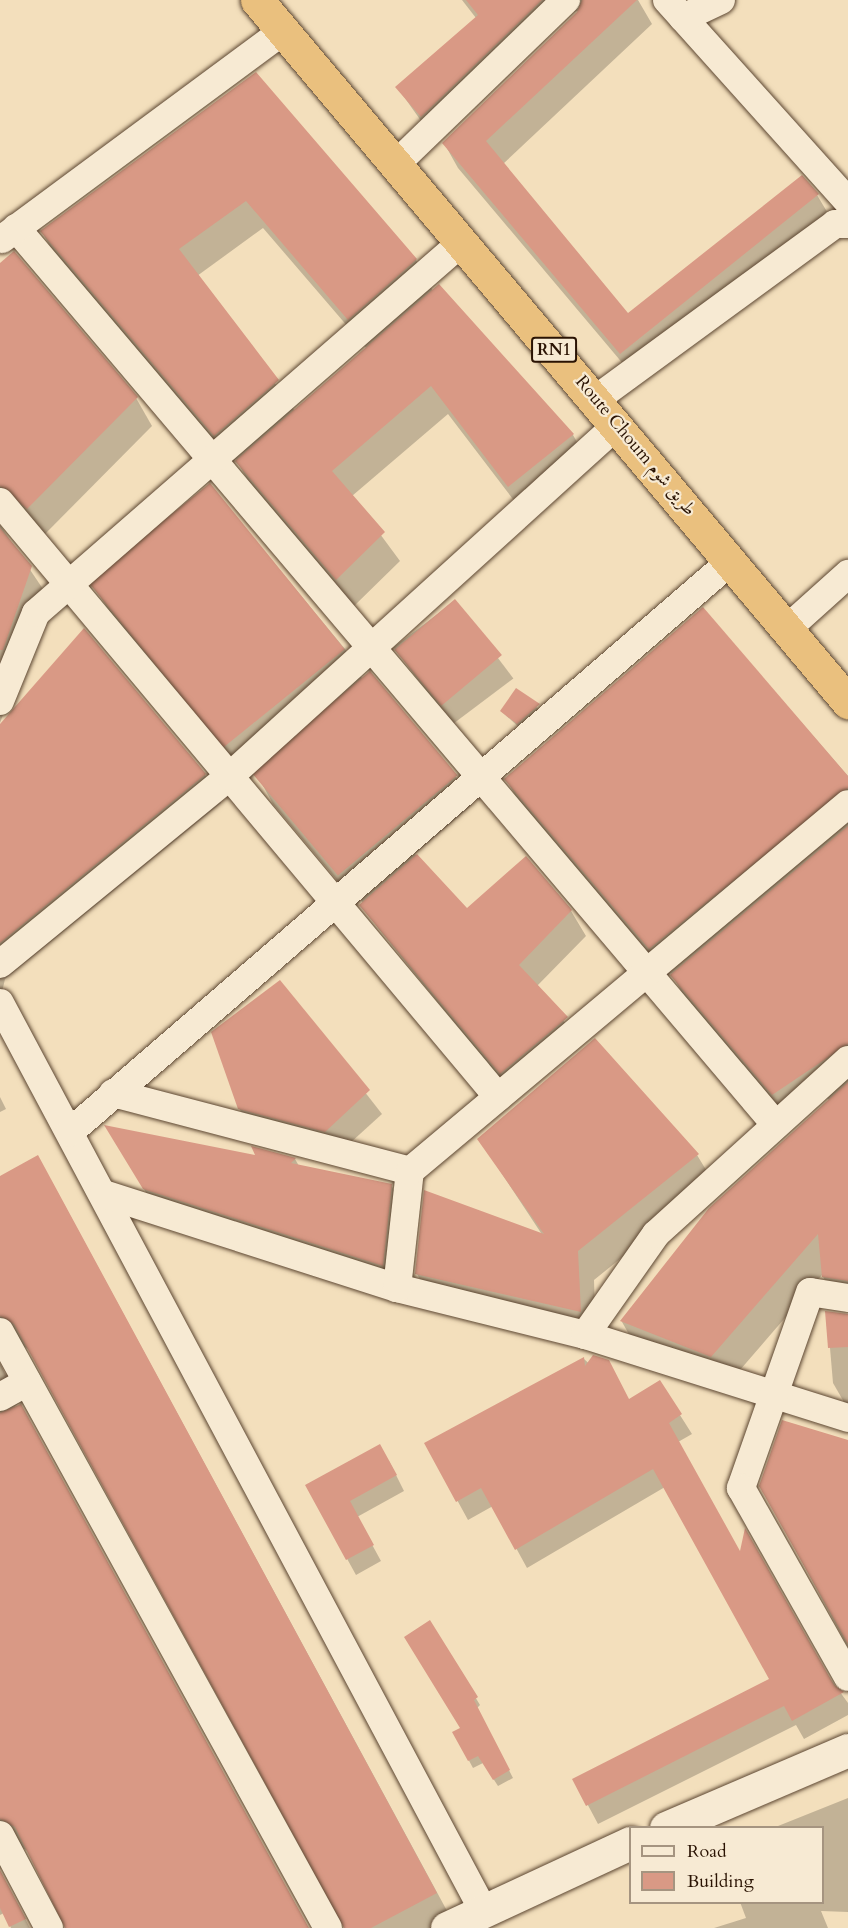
<!DOCTYPE html>
<meta charset="utf-8">
<style>
body{margin:0}
#map{position:relative;width:848px;height:1928px;overflow:hidden;background:#f3dfbc;font-family:Cardo,Amiri,serif}
div>[style]{position:absolute}
.shadow>*{inset:0;background:#0003;transform-origin:0 0}
.building>*{inset:0;background:#d99985;transform-origin:0 0}
.roads{filter:drop-shadow(0 0 2px #5c4631) drop-shadow(0 0 2px #5c4631)}
.minor>*{height:28px;margin:-14px;padding:0 14px;transform-origin:14px;border-radius:14px;background:#f7ead3}
.tertiary>*{height:33px;margin:-16.5px;padding:0 16.5px;transform-origin:16.5px;border-radius:16.5px;background:#f7ead3}
.trunk>*{height:33px;margin:-16.5px;padding:0 16.5px;transform-origin:16.5px;border-radius:16.5px;background:#eac07e}
span{translate:-50% -50%;white-space:nowrap;text-align:center;line-height:1.15;-webkit-text-stroke:4.5px #f7ead3;paint-order:stroke}
.shield-label span{padding:2px 4px;background:#f7ead3;border:2px solid;border-radius:4px;-webkit-text-stroke-width:0}
.shield-label{font-size:16px;color:#2a1303;font-weight:700}
.street-label{font-size:18px;color:#2a1303}
.legend{position:absolute;left:629px;top:1826px;width:195px;height:78px;box-sizing:border-box;background:#f7ead3;border:2px solid #a59480;margin:0;padding:8px 10px;list-style:none;font-size:18px;color:#2a1303}
.legend li{display:flex;align-items:center;gap:12px;height:30px}
.legend b{width:30px;border:2px solid #a59480}
</style>
<div id="map">
<div class="shadow">
<i style="clip-path:polygon(462px 0,638px 0,652px 24px,503px 164px,628px 315px,817px 195px,832px 220px,635px 378px,458px 168px,444px 143px,582px 10px,569px 13px,436px 142px,397px 87px,476px 18px)"></i>
<i style="clip-path:polygon(evenodd,256px 74px,416px 260px,433px 291px,439px 286px,573px 435px,589px 463px,525px 515px,448px 414px,352px 496px,400px 561px,353px 607px,253px 490px,236px 459px,231px 463px,58px 260px,42px 232px,256px 74px,263px 228px,367px 349px,295px 411px,197px 276px,263px 228px)"></i>
<i style="clip-path:polygon(0 267px,136px 398px,152px 426px,44px 535px,0 524px)"></i>
<i style="clip-path:polygon(210px 485px,345px 649px,363px 680px,456px 777px,472px 805px,415px 854px,467px 910px,571px 911px,586px 936px,537px 986px,581px 1044px,516px 1099px,378px 928px,361px 900px,357px 904px,273px 804px,256px 773px,248px 780px,111px 614px,94px 586px)"></i>
<i style="clip-path:polygon(0 525px,47px 595px,0 723px)"></i>
<i style="left:455px;top:601px;width:97px;height:77px;rotate:53deg"></i>
<i style="clip-path:polygon(703px 609px,848px 776px,848px 1307px,840px 1305px,822px 1275px,727px 1385px,638px 1350px,622px 1322px,830px 1101px,823px 1094px,789px 1122px,688px 1003px,671px 973px,666px 977px,522px 807px,506px 779px)"></i>
<i style="clip-path:polygon(84px 630px,205px 775px,221px 803px,5px 979px,0 1001px,0 726px)"></i>
<i style="clip-path:polygon(517px 690px,543px 713px,522px 730px,501px 711px)"></i>
<i style="clip-path:polygon(279px 982px,382px 1114px,338px 1154px,253px 1131px,239px 1108px)"></i>
<i style="clip-path:polygon(0 1097px,6px 1109px,0 1112px)"></i>
<i style="clip-path:polygon(479px 1139px,697px 1155px,714px 1183px,594px 1280px,596px 1340px,433px 1302px,417px 1274px,543px 1236px)"></i>
<i style="clip-path:polygon(254px 1149px,295px 1159px,299px 1166px,391px 1185px,407px 1213px,398px 1293px,161px 1217px,122px 1153px,257px 1157px)"></i>
<i style="clip-path:polygon(0 1178px,53px 1184px,452px 1920px,437px 1928px,346px 1928px,31px 1351px,17px 1342px,0 1356px)"></i>
<i style="clip-path:polygon(827px 1313px,848px 1315px,848px 1409px,833px 1383px)"></i>
<i style="clip-path:polygon(584px 1359px,629px 1400px,659px 1382px,692px 1434px,678px 1442px,740px 1555px,848px 1703px,848px 1715px,804px 1739px,796px 1725px,598px 1824px,574px 1779px,771px 1680px,665px 1487px,527px 1568px,493px 1506px,468px 1520px,426px 1443px)"></i>
<i style="clip-path:polygon(0 1363px,19px 1403px,13px 1408px,308px 1928px,66px 1928px,29px 1852px,18px 1845px,7px 1848px,0 1870px)"></i>
<i style="clip-path:polygon(848px 1441px,848px 1647px,761px 1486px)"></i>
<i style="clip-path:polygon(389px 1461px,404px 1491px,357px 1517px,381px 1561px,356px 1575px,307px 1486px)"></i>
<i style="clip-path:polygon(430px 1622px,480px 1705px,477px 1708px,513px 1778px,498px 1786px,483px 1763px,473px 1768px,454px 1733px,462px 1729px)"></i>
<i style="clip-path:polygon(848px 1798px,848px 1912px,821px 1911px,828px 1928px,714px 1928px,746px 1918px,740px 1902px,822px 1902px,822px 1828px,773px 1828px)"></i>
<i style="clip-path:polygon(0 1871px,30px 1928px,11px 1928px,4px 1913px,0 1915px)"></i>
</div>
<div class="building">
<i style="clip-path:polygon(466px 0,542px 0,421px 117px,395px 87px,478px 15px)"></i>
<i style="clip-path:polygon(582px 0,637px 0,486px 141px,628px 313px,802px 175px,819px 194px,620px 354px,442px 143px,577px 12px)"></i>
<i style="clip-path:polygon(256px 72px,417px 259px,348px 320px,246px 201px,179px 249px,279px 380px,214px 436px,40px 231px)"></i>
<i style="clip-path:polygon(14px 251px,138px 397px,27px 509px,0 486px,0 263px)"></i>
<i style="clip-path:polygon(439px 284px,574px 434px,508px 487px,431px 386px,332px 471px,385px 532px,336px 580px,235px 461px)"></i>
<i style="left:210px;top:483px;width:214px;height:157px;rotate:51deg"></i>
<i style="clip-path:polygon(0 528px,32px 566px,3px 650px,0 650px)"></i>
<i style="left:455px;top:599px;width:73px;height:79px;rotate:50deg"></i>
<i style="clip-path:polygon(703px 607px,848px 776px,848px 788px,649px 949px,504px 779px)"></i>
<i style="clip-path:polygon(84px 628px,206px 774px,0 943px,0 724px)"></i>
<i style="left:370px;top:671px;width:136px;height:156px;rotate:50deg"></i>
<i style="clip-path:polygon(516px 688px,540px 704px,517px 724px,500px 711px)"></i>
<i style="clip-path:polygon(848px 826px,848px 1044px,772px 1095px,670px 975px)"></i>
<i style="clip-path:polygon(417px 854px,467px 908px,526px 856px,572px 910px,519px 965px,568px 1017px,500px 1074px,359px 905px)"></i>
<i style="clip-path:polygon(280px 980px,370px 1090px,325px 1132px,238px 1109px,211px 1032px)"></i>
<i style="clip-path:polygon(595px 1038px,699px 1154px,578px 1251px,581px 1312px,415px 1274px,424px 1190px,544px 1234px,477px 1139px)"></i>
<i style="clip-path:polygon(848px 1082px,848px 1281px,822px 1277px,818px 1234px,711px 1357px,620px 1321px,709px 1208px)"></i>
<i style="clip-path:polygon(104px 1125px,255px 1155px,251px 1146px,296px 1158px,291px 1163px,392px 1184px,383px 1266px,143px 1189px)"></i>
<i style="clip-path:polygon(38px 1155px,437px 1893px,371px 1928px,344px 1928px,14px 1324px,0 1316px,0 1176px)"></i>
<i style="clip-path:polygon(825px 1311px,848px 1314px,848px 1347px,828px 1348px)"></i>
<i style="clip-path:polygon(593px 1355px,609px 1360px,629px 1399px,660px 1380px,682px 1414px,669px 1423px,740px 1551px,745px 1528px,834px 1685px,844px 1692px,792px 1721px,784px 1706px,586px 1806px,572px 1779px,769px 1679px,653px 1469px,515px 1550px,481px 1488px,456px 1502px,424px 1443px,584px 1357px,585px 1366px)"></i>
<i style="clip-path:polygon(21px 1404px,309px 1928px,65px 1928px,15px 1827px,0 1819px,0 1413px)"></i>
<i style="clip-path:polygon(782px 1420px,848px 1440px,848px 1644px,759px 1486px)"></i>
<i style="clip-path:polygon(380px 1444px,397px 1475px,350px 1501px,374px 1545px,346px 1560px,305px 1485px)"></i>
<i style="clip-path:polygon(430px 1620px,478px 1697px,474px 1700px,510px 1770px,493px 1780px,478px 1756px,468px 1761px,452px 1732px,460px 1728px,404px 1637px)"></i>
<i style="clip-path:polygon(0 1870px,26px 1919px,9px 1927px,0 1908px)"></i>
</div>
<div class="roads">
<div class="minor">
<i style="left:667px;top:0;width:271px;rotate:48.1deg"></i>
<i style="left:683px;top:18px;width:42px;rotate:-25.3deg"></i>
<i style="left:397px;top:163px;width:235px;rotate:-44deg"></i>
<i style="left:16px;top:228px;width:1174px;rotate:49.73deg"></i>
<i style="left:2px;top:239px;width:350px;rotate:-36.5deg"></i>
<i style="left:596px;top:399px;width:296px;rotate:-36.2deg"></i>
<i style="left:835px;top:224px;width:13px"></i>
<i style="left:0;top:502px;width:776px;rotate:50.07deg"></i>
<i style="left:788px;top:628px;width:81px;rotate:-42deg"></i>
<i style="left:0;top:701px;width:95px;rotate:-67.8deg"></i>
<i style="left:36px;top:613px;width:565px;rotate:-41.05deg"></i>
<i style="left:0;top:964px;width:297px;rotate:-39.3deg"></i>
<i style="left:230px;top:776px;width:522px;rotate:-42.21deg"></i>
<i style="left:0;top:1003px;width:1028px;rotate:61.96deg"></i>
<i style="left:113px;top:1093px;width:307px;rotate:14.7deg"></i>
<i style="left:70px;top:1132px;width:873px;rotate:-40.82deg"></i>
<i style="left:104px;top:1194px;width:308px;rotate:17.8deg"></i>
<i style="left:397px;top:1288px;width:194px;rotate:14deg"></i>
<i style="left:585px;top:1335px;width:276px;rotate:17.5deg"></i>
<i style="left:397px;top:1288px;width:118px;rotate:-83.7deg"></i>
<i style="left:410px;top:1171px;width:571px;rotate:-39.96deg"></i>
<i style="left:848px;top:1298px;width:38px;rotate:-171deg"></i>
<i style="left:810px;top:1292px;width:208px;rotate:109.4deg"></i>
<i style="left:741px;top:1488px;width:217px;rotate:60.5deg"></i>
<i style="left:0;top:1332px;width:680px;rotate:61.17deg"></i>
<i style="left:585px;top:1335px;width:123px;rotate:-54.9deg"></i>
<i style="left:656px;top:1234px;width:259px;rotate:-42.2deg"></i>
<i style="left:0;top:1397px;width:31px;rotate:-29deg"></i>
<i style="left:0;top:1835px;width:105px;rotate:62.2deg"></i>
</div>
<div class="tertiary">
<i style="left:666px;top:1828px;width:198px;rotate:-23.2deg"></i>
<i style="left:447px;top:1928px;width:202px;rotate:-24.9deg"></i>
</div>
<div class="trunk">
<i style="left:257px;top:0;width:918px;rotate:49.91deg"></i>
</div>
</div>
<div class="shield-label">
<span style="left:554px;top:350px">RN1</span>
</div>
<div class="street-label">
<span style="left:635px;top:446px;rotate:50deg">Route Choum طريق شوم</span>
</div>
<ul class="legend">
<li><b style="height:8px;background:#f7ead3"></b>Road</li>
<li><b style="height:16px;background:#d99985"></b>Building</li>
</ul>
</div>
